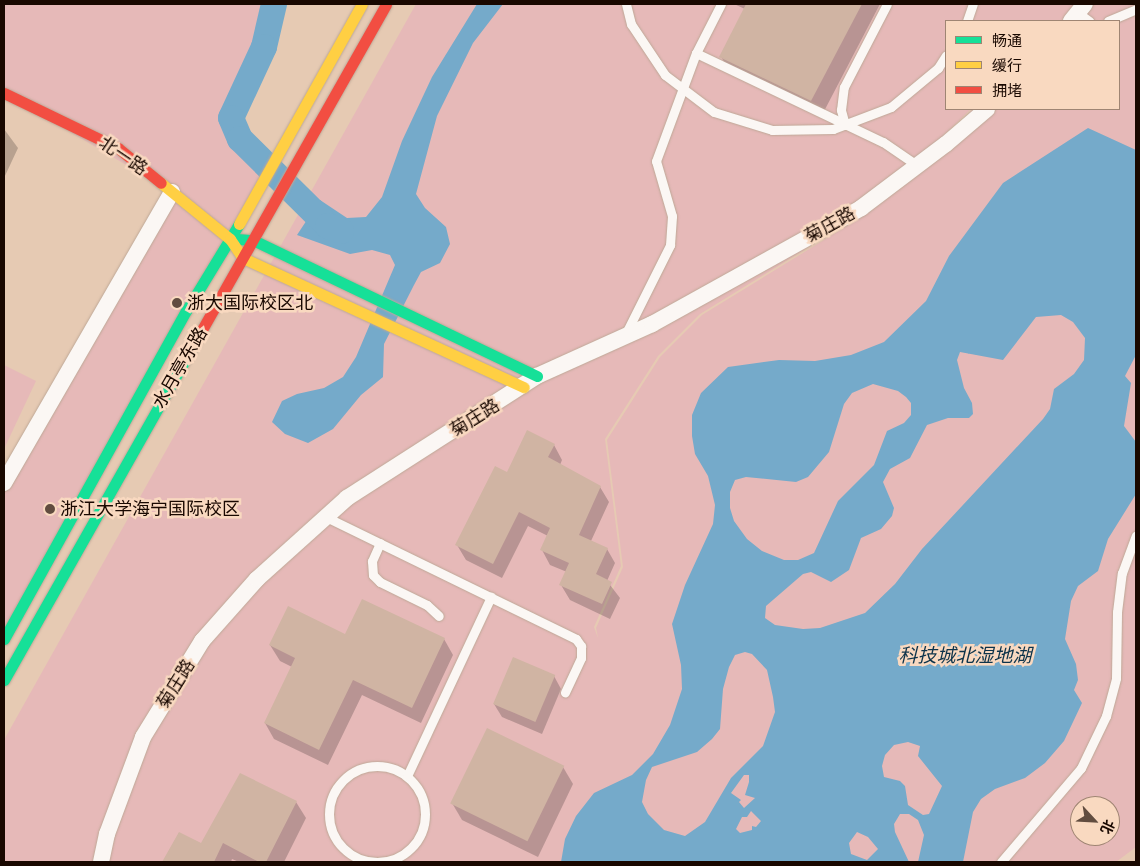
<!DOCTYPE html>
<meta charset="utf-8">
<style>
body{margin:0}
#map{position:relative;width:1140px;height:866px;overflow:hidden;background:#e6cab3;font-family:Mulish,"Noto Sans SC",sans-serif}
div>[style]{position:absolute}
.green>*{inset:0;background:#e6b9b8}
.water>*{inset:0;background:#75aaca}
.shadow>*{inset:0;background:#0003}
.river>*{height:26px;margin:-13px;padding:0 13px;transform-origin:13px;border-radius:13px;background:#75aaca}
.building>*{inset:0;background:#d0b4a3;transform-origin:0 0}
.roads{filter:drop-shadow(0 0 1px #bea897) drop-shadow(0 0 1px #bea897)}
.lane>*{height:9px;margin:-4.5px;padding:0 4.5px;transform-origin:4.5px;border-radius:4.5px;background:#fbf7f4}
.lane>.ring{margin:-4.5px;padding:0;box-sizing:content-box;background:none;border:9px solid #fbf7f4;border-radius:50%}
.street>*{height:16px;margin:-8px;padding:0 8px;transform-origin:8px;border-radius:8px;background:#fbf7f4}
.fast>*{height:11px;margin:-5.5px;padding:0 5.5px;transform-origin:5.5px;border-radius:5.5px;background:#16e098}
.slow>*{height:11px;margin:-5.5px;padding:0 5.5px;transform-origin:5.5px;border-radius:5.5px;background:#ffcf43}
.jam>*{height:11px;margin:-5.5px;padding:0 5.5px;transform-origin:5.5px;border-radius:5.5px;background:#f24e42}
.dots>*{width:14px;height:14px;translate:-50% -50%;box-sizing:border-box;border:2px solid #f9d9c0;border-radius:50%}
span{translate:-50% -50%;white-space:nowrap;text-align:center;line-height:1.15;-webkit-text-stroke:5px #f9d9c0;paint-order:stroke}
.street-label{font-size:18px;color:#190800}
.poi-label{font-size:18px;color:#190800}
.left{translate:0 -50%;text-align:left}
.water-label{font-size:19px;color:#0d334a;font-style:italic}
.frame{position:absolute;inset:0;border:5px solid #190800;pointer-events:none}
.legend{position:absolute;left:945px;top:20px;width:175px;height:90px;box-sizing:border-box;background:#f9d9c0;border:1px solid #9f8573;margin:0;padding:6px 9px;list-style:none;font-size:15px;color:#190800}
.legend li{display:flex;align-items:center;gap:10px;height:25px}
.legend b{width:25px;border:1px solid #9f8573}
.north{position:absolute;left:1070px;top:796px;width:50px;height:50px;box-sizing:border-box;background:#f9d9c0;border:1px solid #9f8573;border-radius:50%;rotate:115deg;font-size:14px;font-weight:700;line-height:20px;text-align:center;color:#190800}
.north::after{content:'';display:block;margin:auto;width:18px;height:22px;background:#614c3f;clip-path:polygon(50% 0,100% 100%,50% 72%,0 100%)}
</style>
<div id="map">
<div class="green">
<i style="clip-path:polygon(4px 4px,273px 4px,223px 109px,227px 136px,267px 173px,4px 643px,4px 482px,172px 192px,4px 93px)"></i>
<i style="clip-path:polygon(evenodd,416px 4px,1079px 4px,1061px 21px,946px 21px,946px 109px,971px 109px,861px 215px,700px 314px,658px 356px,605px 439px,621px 566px,594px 627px,598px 638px,596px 628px,623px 567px,607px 440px,660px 357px,702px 315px,863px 216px,973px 109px,1119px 109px,1119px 21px,1063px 21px,1081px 4px,1136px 4px,1136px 847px,1116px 862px,4px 862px,4px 740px,416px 4px,1080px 806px,1110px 806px,1110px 836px,1080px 836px,1080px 806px)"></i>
<i style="clip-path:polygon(4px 365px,36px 381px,4px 449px)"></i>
</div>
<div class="water">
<i style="clip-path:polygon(477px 4px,503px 4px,473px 43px,437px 116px,416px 194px,425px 208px,446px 227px,450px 244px,440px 263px,421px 272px,414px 285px,384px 344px,383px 377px,361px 395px,333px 429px,308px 443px,285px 434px,272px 422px,282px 401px,297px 394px,324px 388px,343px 377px,356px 357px,395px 265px,390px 255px,372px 250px,350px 254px,297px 235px,320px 200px,347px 218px,366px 217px,382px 197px,402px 141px,432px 77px)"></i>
<i style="clip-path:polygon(evenodd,1088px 128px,1136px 150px,1136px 355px,1125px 376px,1131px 383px,1124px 426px,1136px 442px,1136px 494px,1108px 539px,1098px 571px,1078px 586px,1071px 601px,1065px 639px,1076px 664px,1078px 680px,1074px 690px,1082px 703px,1064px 741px,1045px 763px,1025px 778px,995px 789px,981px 799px,973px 812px,963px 862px,918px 862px,924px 835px,918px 820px,909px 814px,900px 814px,894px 824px,895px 832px,909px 862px,561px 862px,565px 839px,576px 816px,594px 793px,632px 775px,653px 754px,670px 725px,682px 689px,681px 665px,672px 624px,685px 585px,713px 524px,715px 505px,708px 476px,695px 454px,692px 436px,692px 415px,701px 393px,728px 367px,779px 360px,815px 361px,851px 355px,884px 342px,926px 301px,949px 256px,1003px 183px,1088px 128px,1061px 315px,1073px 322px,1085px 338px,1084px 360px,1074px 374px,1054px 389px,1050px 409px,1043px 419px,922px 549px,895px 584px,865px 613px,820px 628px,803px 629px,775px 625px,765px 618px,766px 606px,803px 574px,811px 572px,831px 582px,849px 570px,861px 538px,881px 529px,892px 516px,894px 508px,883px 482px,890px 469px,910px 458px,927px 425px,948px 418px,969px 418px,973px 414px,972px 403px,964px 388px,957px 360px,960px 352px,1003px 360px,1036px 317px,1061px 315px,1088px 128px,873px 384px,898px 391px,906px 397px,911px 403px,911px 415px,904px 423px,887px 431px,874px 465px,838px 501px,814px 553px,798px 560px,784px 560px,762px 551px,747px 539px,734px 521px,730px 508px,730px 492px,735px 480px,746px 477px,796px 482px,808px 477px,829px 452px,844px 404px,852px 393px,873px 384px,1088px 128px,745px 652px,752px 654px,767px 670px,773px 697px,775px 712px,763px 746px,731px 778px,705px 822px,685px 836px,664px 830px,648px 814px,642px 802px,646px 780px,652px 767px,697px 752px,712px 739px,720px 729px,723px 689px,729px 667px,735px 655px,745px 652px,1088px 128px,908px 742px,920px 746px,918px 756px,942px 786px,929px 814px,923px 815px,908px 805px,905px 786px,900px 781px,884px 777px,882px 766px,885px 755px,894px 745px,908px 742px,1088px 128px,744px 775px,749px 775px,749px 782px,745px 795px,755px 798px,744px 808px,739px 802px,741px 800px,731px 793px,744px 775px,1088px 128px,751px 811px,761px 821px,756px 827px,752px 826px,752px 830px,740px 833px,736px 829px,742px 817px,747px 817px,751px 811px,1088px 128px,857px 832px,868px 837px,878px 849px,867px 860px,851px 854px,849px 843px,857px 832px)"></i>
</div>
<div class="shadow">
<i style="clip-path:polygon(734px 4px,880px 4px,821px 117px,730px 74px,721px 56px,745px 9px)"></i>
<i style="clip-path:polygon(4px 129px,18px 148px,4px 178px)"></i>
<i style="clip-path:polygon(554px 445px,562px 460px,560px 465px,600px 487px,609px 502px,591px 541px,607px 549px,615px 563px,607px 581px,620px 598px,610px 619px,570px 600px,561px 585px,567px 572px,550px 565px,542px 550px,548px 536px,528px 526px,502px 578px,466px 560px,457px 545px,508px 473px)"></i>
<i style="clip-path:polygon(346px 635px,444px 639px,453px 655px,421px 723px,362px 695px,328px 765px,274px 739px,265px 723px,292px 667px,280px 661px,270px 645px)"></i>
<i style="clip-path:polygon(554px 676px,561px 689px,542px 734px,502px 717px,494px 704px)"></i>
<i style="clip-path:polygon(487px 730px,563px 767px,573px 784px,538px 857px,462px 820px,452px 803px)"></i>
<i style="clip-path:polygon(296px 802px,306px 818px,284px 862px,239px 862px,232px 859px,231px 862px,163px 862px,179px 833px,202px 844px)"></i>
</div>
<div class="river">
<i style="left:274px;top:4px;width:44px;rotate:103.1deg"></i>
<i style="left:264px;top:47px;width:78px;rotate:114.9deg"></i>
<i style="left:231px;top:118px;width:23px;rotate:67deg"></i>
<i style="left:240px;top:139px;width:124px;rotate:44.7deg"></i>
<i style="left:328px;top:226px;width:14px;rotate:21deg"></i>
</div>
<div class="building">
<i style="clip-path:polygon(746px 4px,862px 4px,811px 101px,719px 57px)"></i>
<i style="clip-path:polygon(527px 430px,555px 444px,548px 457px,601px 486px,579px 535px,608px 548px,596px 574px,612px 582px,602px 604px,559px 585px,569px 563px,540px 550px,550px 528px,519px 512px,493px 564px,455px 545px,495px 466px,507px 472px)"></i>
<i style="clip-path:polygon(362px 599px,445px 638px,412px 708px,353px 680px,319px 750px,264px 723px,295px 658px,269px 645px,288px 606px,345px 634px)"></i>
<i style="left:513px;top:657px;width:46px;height:51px;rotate:23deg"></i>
<i style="left:487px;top:728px;width:86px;height:84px;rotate:26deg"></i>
<i style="clip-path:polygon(240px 773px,297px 801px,266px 862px,259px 862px,223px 843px,214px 862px,162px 862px,179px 832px,201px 843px)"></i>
</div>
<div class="roads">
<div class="lane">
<i style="left:626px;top:4px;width:21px;rotate:76deg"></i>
<i style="left:631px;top:24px;width:61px;rotate:56.3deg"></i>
<i style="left:665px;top:75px;width:61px;rotate:37.1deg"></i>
<i style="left:714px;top:112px;width:61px;rotate:17.2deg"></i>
<i style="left:772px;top:130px;width:61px;rotate:-0.9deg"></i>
<i style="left:833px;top:129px;width:62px;rotate:-20.8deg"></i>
<i style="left:891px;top:107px;width:61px;rotate:-39.7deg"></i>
<i style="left:938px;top:68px;width:15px;rotate:-58deg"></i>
<i style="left:721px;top:4px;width:55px;rotate:117deg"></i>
<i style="left:696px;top:53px;width:207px;rotate:25.5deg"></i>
<i style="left:883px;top:142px;width:42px;rotate:34.4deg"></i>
<i style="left:1078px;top:13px;width:14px;rotate:36deg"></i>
<i style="left:967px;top:21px;width:18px;rotate:-71deg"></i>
<i style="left:1108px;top:21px;width:30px;rotate:-23deg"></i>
<i style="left:845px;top:125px;width:16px;rotate:-105deg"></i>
<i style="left:841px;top:110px;width:23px;rotate:-83deg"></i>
<i style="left:844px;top:87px;width:93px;rotate:-62.6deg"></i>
<i style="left:625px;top:335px;width:101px;rotate:-63.4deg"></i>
<i style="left:670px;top:245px;width:29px;rotate:-86deg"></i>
<i style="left:672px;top:216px;width:57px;rotate:-106.2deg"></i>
<i style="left:656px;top:161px;width:115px;rotate:-69.7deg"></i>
<i style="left:326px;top:517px;width:278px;rotate:26deg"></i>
<i style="left:576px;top:639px;width:9px;rotate:54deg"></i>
<i style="left:581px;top:646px;width:12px;rotate:90deg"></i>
<i style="left:581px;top:658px;width:38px;rotate:115deg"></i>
<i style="left:380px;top:543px;width:20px;rotate:114deg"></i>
<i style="left:372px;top:561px;width:14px;rotate:86deg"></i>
<i style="left:373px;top:575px;width:10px;rotate:45deg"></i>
<i style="left:380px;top:582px;width:52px;rotate:26.1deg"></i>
<i style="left:427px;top:605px;width:16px;rotate:43deg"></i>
<i class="ring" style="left:329px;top:766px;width:87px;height:87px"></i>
<i style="left:407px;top:776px;width:198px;rotate:-64.9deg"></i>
<i style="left:1001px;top:862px;width:123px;rotate:-49.6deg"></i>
<i style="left:1081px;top:768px;width:58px;rotate:-64.3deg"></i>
<i style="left:1106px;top:716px;width:39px;rotate:-75deg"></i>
<i style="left:1116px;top:678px;width:66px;rotate:-89.1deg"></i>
<i style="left:1117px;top:612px;width:39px;rotate:-83deg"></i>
<i style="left:1122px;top:573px;width:40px;rotate:-69.8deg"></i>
</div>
<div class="street">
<i style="left:1071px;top:21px;width:22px;rotate:-51deg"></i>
<i style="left:4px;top:483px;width:336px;rotate:-60deg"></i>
<i style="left:101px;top:862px;width:29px;rotate:-78deg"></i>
<i style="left:107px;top:834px;width:103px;rotate:-69.6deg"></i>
<i style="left:143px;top:737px;width:113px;rotate:-58.4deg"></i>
<i style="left:202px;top:641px;width:83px;rotate:-48.4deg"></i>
<i style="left:257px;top:579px;width:121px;rotate:-42deg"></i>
<i style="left:347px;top:498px;width:226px;rotate:-32.7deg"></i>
<i style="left:537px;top:376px;width:126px;rotate:-24.3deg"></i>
<i style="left:652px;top:324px;width:239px;rotate:-29deg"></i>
<i style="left:861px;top:208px;width:106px;rotate:-37deg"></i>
<i style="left:946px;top:144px;width:54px;rotate:-40.5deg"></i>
</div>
<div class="fast">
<i style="left:237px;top:239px;width:16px;rotate:4deg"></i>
<i style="left:253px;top:240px;width:315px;rotate:25.6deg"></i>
<i style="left:4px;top:639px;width:375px;rotate:-61deg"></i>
<i style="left:186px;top:311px;width:102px;rotate:-58.7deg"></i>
<i style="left:4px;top:680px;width:396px;rotate:-60.5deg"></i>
</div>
<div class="slow">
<i style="left:161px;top:183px;width:89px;rotate:39.1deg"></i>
<i style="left:230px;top:239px;width:23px;rotate:56deg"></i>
<i style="left:243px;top:258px;width:309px;rotate:24.7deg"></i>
<i style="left:239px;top:224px;width:252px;rotate:-60.8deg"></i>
</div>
<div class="jam">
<i style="left:4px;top:93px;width:127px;rotate:25.8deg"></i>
<i style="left:118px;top:148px;width:55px;rotate:39.1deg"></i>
<i style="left:199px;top:335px;width:380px;rotate:-60.5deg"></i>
</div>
</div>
<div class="dots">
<i style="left:177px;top:303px;background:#614c3f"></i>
<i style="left:50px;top:509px;background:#614c3f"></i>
</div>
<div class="street-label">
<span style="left:123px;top:156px;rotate:34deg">北一路</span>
<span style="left:830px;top:225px;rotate:-29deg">菊庄路</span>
<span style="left:180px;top:368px;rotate:-60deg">水月亭东路</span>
<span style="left:475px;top:418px;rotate:-32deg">菊庄路</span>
<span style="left:176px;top:684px;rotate:-58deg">菊庄路</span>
</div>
<div class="poi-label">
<span class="left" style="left:187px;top:303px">浙大国际校区北</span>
<span class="left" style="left:60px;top:509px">浙江大学海宁国际校区</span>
</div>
<div class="water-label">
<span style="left:965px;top:656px">科技城北湿地湖</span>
</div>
<div class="frame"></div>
<ul class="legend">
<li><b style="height:6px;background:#16e098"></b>畅通</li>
<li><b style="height:6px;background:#ffcf43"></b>缓行</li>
<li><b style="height:6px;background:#f24e42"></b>拥堵</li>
</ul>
<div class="north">北</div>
</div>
